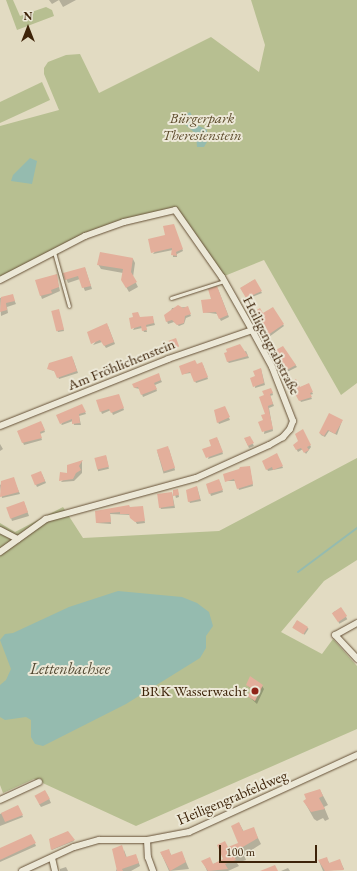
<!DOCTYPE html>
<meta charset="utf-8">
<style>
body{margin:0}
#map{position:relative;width:357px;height:871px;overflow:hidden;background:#e2dbc2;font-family:"EB Garamond",serif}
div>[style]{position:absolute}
.green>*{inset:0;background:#b7bf91}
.water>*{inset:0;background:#95bbaf}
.shadow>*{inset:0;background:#0003;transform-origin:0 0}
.stream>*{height:2px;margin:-1px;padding:0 1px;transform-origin:1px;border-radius:1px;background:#95bbaf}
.building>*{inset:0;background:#e3af9b;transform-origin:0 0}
.roads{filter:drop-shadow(0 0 1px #665137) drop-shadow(0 0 1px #665137)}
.service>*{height:3px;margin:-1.5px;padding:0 1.5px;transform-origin:1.5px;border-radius:1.5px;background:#ece8d7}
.minor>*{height:6px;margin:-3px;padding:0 3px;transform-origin:3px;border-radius:3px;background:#ece8d7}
.dots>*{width:11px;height:11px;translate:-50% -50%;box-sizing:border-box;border:2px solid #ece8d7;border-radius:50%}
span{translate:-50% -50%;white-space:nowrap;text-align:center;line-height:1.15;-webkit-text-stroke:4px #ece8d7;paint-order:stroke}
.park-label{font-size:15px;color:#5c4a2b;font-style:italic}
.street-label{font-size:15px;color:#3d2309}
.poi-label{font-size:15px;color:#3d2309}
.right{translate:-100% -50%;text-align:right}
.water-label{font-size:16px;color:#534932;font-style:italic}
.north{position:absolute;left:8px;top:8px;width:40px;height:40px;-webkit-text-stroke:3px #ece8d7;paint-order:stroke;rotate:0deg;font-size:11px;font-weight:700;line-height:16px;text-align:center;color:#3d2309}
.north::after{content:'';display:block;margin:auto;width:14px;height:18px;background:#3d2309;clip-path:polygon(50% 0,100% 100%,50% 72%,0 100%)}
.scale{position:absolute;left:219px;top:845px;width:98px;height:18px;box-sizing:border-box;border:2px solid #3d2309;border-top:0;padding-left:5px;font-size:12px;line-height:14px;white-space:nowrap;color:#3d2309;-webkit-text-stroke:3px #ece8d7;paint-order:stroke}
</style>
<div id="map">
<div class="green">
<i style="clip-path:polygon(6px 0,13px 0,20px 16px,46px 7px,52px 10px,54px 16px,17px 30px)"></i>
<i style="clip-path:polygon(251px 0,357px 0,357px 383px,341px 395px,264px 260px,222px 277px,175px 210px,85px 236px,0 280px,0 126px,59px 110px,44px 74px,44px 68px,48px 62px,66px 55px,80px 54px,99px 93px,211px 37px,259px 72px,265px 45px)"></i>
<i style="clip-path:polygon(42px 82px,50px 100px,0 123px,0 102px)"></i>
<i style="clip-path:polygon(357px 458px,357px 560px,324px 581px,281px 632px,322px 654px,333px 639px,357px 666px,357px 729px,136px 826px,34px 779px,3px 793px,0 785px,0 523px,15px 532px,63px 507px,83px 538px,219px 531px)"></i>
</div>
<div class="water">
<i style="clip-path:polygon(190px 112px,197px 125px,207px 130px,207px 142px,204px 147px,197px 147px,196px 134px,181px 121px,182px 117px)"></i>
<i style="clip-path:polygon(30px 158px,37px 161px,32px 184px,11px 181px,13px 175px)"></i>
<i style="clip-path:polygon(118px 591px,182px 597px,197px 603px,209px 612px,213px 626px,206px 636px,206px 648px,200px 658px,126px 704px,43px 746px,35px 744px,31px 737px,31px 720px,26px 717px,5px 720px,0 717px,0 685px,6px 680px,11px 669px,0 640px,5px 634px,13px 633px,69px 607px)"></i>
</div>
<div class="shadow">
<i style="clip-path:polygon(49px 0,76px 0,63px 7px,59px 0,52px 4px)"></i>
<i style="clip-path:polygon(174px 227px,183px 251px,177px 254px,177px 257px,173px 257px,173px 250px,153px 254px)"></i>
<i style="clip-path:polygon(133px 259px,135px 263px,133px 277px,138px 287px,129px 292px,122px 280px,123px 273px,101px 269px,98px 264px)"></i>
<i style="clip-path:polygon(85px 268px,92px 289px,85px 291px,80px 279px,68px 283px,64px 274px)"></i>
<i style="clip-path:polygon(56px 275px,60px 291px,42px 299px,36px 281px)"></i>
<i style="clip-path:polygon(254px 280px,262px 293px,247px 299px,241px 288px)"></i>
<i style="clip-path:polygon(218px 289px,229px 317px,221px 321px,217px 314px,203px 312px)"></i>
<i style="clip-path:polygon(12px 295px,16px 304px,7px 307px,8px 313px,1px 316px,0 298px)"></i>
<i style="clip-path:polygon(187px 307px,191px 316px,186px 318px,184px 324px,179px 326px,174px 322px,168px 324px,165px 316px,170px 314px,172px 308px)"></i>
<i style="clip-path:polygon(273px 309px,284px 326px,269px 337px,253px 313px,263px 314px)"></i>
<i style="clip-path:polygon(59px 312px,64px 331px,58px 332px,57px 330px)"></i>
<i style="clip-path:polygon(140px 318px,153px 319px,155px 325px,146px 327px,147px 332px,144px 332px,142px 328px,133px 330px)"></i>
<i style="clip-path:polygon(108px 326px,115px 344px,106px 348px,102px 342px,93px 345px)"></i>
<i style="clip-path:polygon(282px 348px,297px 367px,285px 373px,275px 352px)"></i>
<i style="clip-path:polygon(246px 351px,249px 358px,229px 363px,227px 361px)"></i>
<i style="clip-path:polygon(73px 359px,78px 373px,59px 379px,56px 372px,49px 369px)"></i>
<i style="clip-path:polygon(196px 365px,203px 365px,208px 379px,196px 383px,191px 373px,183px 374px)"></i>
<i style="clip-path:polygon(261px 369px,265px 385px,255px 388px,256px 376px)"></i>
<i style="clip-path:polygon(159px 376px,162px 382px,155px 385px,157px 391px,143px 397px,140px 389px,135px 388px,134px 384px)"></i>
<i style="clip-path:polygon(290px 383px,299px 388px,308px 384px,313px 394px,310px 395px,312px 399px,301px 402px)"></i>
<i style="clip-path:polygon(272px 391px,273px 395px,270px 396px,274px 406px,269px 408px,273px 431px,264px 434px,266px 415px,265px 396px)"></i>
<i style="clip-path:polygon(119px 397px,124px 410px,113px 415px,111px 410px,102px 414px,97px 401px)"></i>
<i style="clip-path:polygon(82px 406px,86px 414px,79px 416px,81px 425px,74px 425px,73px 421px,62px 425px,61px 424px)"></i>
<i style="clip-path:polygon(225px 409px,230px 420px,219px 424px,216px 418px)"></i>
<i style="clip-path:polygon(342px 421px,337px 435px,329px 431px,325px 437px,321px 435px,320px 433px)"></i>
<i style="clip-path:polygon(42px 424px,45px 432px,40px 434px,42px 440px,24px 445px,18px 431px)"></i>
<i style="clip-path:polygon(303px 431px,311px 447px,306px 454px,303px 449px,298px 452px,294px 445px,300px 441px)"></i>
<i style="clip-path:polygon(249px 437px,254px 446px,249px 448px,245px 439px)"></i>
<i style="clip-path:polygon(218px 440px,223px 454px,208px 459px,212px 446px)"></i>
<i style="clip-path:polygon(0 444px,3px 449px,0 451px)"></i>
<i style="left:169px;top:449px;width:22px;height:12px;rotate:74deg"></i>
<i style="clip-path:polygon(277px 455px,283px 468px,268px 471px,263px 461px)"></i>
<i style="left:106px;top:456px;width:13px;height:11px;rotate:77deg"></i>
<i style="clip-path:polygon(82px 461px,82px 473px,74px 481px,61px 482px,68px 474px,68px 466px)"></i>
<i style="clip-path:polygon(250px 469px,253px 486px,239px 490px,236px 481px,226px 481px)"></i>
<i style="clip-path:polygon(42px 474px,46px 483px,37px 487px,32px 476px)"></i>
<i style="clip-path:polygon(13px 478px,20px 494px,2px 498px,0 485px)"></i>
<i style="clip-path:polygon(220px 482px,223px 492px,211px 496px,207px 484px)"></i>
<i style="clip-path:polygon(197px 487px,201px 501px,190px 503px,189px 501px)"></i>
<i style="clip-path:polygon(174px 491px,178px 492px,179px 497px,176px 498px)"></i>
<i style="clip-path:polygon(172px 493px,175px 508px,161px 509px,160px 507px)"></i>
<i style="clip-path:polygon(24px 502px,29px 516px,12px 521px,11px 518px)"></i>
<i style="clip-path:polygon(142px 507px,145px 523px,137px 524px,131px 515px,110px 514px,111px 524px,97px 523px,96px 512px)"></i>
<i style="left:341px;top:608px;width:13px;height:9px;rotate:61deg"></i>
<i style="left:297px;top:621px;width:14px;height:7px;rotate:34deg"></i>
<i style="clip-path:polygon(247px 685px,262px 686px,264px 689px,257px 704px,248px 696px,252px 690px)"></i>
<i style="clip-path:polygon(320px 790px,328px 805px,324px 807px,329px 819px,325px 821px,323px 818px,317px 821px,314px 819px,304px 801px)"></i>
<i style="clip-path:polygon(47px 794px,51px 803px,41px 807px,39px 804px)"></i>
<i style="clip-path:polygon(18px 806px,23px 817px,0 826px,0 814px)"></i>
<i style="clip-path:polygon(239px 823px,244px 832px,253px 828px,261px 844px,244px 855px,246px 860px,237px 863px,239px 866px,228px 871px,207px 871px,203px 861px,213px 864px,224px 860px,228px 848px,239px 844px)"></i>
<i style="clip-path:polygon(68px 832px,74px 841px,52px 850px,50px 839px)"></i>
<i style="clip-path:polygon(31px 835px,36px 846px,0 862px,0 849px)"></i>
<i style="clip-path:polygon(124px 850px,127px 858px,137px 858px,140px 866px,131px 871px,116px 871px)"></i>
<i style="clip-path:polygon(168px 850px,172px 856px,182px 853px,189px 869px,169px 871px,161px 853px)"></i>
<i style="clip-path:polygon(326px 858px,330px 864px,340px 861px,344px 869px,323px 871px,319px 861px)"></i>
<i style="clip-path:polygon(66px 867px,68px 871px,60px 871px,60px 869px)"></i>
<i style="clip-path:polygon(288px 868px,290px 871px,281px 871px)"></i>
</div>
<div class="stream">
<i style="left:298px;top:572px;width:74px;rotate:-36.7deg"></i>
</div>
<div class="building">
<i style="clip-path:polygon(174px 224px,183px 249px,176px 252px,177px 256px,171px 255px,172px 248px,151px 253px,148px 239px,165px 235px,163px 226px)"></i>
<i style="clip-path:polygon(100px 252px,133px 258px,131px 272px,137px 282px,126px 288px,121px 280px,123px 269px,97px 265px)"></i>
<i style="clip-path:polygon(85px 267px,91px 286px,82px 288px,78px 276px,65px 280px,63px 273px)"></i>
<i style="clip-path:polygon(57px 274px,59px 287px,51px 290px,52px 293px,40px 296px,35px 280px)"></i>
<i style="clip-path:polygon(255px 279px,262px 291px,246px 298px,240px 288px)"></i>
<i style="clip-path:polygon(217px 286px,228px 315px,219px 319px,216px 312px,203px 313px,201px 300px,211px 299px,208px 289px)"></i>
<i style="clip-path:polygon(13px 294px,15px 301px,6px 303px,7px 310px,0 312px,1px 297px)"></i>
<i style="clip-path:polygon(178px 305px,183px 308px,188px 306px,191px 314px,185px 316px,184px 323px,177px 325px,172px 320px,166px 322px,164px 315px)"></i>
<i style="clip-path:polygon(273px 307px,284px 324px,268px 335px,252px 313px,260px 308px,263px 313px)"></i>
<i style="left:59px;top:309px;width:21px;height:8px;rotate:76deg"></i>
<i style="clip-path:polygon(138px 312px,140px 317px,153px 316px,154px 323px,146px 325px,147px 330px,142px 331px,141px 326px,131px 329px,129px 318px,133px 317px,132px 313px)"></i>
<i style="clip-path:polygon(107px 323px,114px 342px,104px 346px,100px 340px,91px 344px,87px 332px)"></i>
<i style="left:176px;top:338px;width:9px;height:8px;rotate:69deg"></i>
<i style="clip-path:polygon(240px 344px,248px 356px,227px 362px,224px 353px,227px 352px,226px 349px)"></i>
<i style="clip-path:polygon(283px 346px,296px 365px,283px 372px,274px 351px)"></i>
<i style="clip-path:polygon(72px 356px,77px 371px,57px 378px,54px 371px,47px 369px,49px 363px)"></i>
<i style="clip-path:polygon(195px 360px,197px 364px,202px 362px,208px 377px,194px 382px,190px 372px,182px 375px,179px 366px)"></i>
<i style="clip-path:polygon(261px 368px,264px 383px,253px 387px,250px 378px,255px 376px,253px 371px)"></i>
<i style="clip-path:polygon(159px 373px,161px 380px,154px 383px,157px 389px,141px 395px,138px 387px,134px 388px,132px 384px)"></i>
<i style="clip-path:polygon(296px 379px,300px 387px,309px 383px,313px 392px,310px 393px,312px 397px,299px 401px,289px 383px)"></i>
<i style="clip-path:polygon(271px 388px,273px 393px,270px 394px,273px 404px,268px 406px,273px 429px,262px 432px,258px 422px,263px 420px,261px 415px,265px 414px,259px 397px,264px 395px,262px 391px)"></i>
<i style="clip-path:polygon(119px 394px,124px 408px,111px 413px,109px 409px,100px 412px,96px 400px)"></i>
<i style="clip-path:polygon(82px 404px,86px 412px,79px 414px,80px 423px,72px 424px,72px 419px,60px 424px,56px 415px)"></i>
<i style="clip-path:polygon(225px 406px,230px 417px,217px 423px,214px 410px)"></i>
<i style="clip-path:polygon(329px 413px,343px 420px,335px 434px,328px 430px,324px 436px,319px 433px)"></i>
<i style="clip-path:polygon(41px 421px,45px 430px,40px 432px,42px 438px,22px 443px,17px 431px)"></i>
<i style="clip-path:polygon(303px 429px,311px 445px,307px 447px,309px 450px,304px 453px,301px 448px,296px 450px,293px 445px,298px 441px,295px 434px)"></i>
<i style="clip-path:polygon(250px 436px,254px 443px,248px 446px,244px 438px)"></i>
<i style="clip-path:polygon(217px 437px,223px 452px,206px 458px,202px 449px,211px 446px,209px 440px)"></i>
<i style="left:168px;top:446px;width:23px;height:12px;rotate:72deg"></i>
<i style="clip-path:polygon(277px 453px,283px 466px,273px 470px,272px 467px,266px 470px,262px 461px)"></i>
<i style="left:106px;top:455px;width:12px;height:12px;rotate:76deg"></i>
<i style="clip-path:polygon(83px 460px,79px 466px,81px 470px,76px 473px,73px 479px,59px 481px,60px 472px,67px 473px,67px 465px)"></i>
<i style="clip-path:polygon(250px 466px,253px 484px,237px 489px,234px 479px,225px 482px,223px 474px,239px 469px,240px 467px)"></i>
<i style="left:41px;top:471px;width:11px;height:11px;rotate:68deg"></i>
<i style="clip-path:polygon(14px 477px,19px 492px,0 497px,1px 481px)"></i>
<i style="clip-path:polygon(219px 479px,223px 490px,209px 494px,206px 484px)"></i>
<i style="clip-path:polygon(197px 486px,200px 499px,188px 502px,186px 490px)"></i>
<i style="clip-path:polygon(178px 489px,179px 495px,173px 496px,173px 490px)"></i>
<i style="left:172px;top:492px;width:14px;height:15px;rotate:82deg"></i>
<i style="left:24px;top:501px;width:12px;height:19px;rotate:70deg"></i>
<i style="clip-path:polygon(129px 505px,130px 507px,143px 506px,145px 521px,135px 522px,130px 518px,129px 514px,120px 514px,120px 512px,110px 513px,111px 522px,96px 523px,95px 511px)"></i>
<i style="left:341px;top:607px;width:11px;height:11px;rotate:56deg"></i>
<i style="left:297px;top:620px;width:13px;height:9px;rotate:32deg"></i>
<i style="clip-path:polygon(250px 676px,263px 685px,255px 701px,247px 696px,252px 689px,246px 685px)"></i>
<i style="clip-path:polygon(320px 789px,323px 796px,319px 798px,325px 809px,311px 812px,303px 801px,306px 799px,304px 794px)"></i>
<i style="left:45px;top:790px;width:10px;height:12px;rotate:61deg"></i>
<i style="clip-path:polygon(18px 805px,23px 815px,5px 822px,1px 813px)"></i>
<i style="clip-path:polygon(239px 822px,243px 831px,254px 827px,258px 838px,241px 848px,243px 853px,234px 856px,236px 860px,225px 864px,228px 869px,208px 871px,201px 861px,210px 857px,213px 864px,223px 859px,217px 845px,225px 841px,228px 847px,238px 843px,231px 826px)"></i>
<i style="clip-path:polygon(68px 831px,75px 840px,51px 850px,49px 839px)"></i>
<i style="clip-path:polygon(31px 834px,36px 843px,0 860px,0 848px)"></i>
<i style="clip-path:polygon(122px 845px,126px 857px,136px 854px,139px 863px,122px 869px,123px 871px,117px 871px,112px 849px)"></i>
<i style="clip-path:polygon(169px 849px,171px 855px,182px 851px,186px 862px,170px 871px,160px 852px)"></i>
<i style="clip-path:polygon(327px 857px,329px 863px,340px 859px,344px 870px,325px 871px,318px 860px)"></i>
<i style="clip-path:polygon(275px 865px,278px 871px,260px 871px)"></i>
</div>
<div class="roads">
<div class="service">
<i style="left:54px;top:252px;width:56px;rotate:74.5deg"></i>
<i style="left:171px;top:298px;width:56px;rotate:-17.8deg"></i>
</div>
<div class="minor">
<i style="left:0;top:280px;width:96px;rotate:-27.4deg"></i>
<i style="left:85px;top:236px;width:41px;rotate:-19.7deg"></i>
<i style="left:124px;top:222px;width:52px;rotate:-13.2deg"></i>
<i style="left:175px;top:210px;width:82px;rotate:55deg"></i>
<i style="left:222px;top:277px;width:61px;rotate:60.5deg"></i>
<i style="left:252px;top:330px;width:42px;rotate:61.6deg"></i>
<i style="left:272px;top:367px;width:58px;rotate:68.7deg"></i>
<i style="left:293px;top:421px;width:9px;rotate:111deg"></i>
<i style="left:290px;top:429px;width:11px;rotate:131deg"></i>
<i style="left:283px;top:437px;width:16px;rotate:150deg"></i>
<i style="left:269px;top:445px;width:80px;rotate:155.7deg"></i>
<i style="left:196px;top:478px;width:156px;rotate:164.7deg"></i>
<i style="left:46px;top:519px;width:57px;rotate:144.3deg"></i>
<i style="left:0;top:426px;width:181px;rotate:-21.7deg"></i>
<i style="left:168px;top:359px;width:89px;rotate:-19deg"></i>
<i style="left:0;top:530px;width:20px;rotate:27deg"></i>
<i style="left:357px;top:623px;width:25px;rotate:151deg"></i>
<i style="left:335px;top:635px;width:33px;rotate:47deg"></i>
<i style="left:0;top:800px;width:43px;rotate:-24.8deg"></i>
<i style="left:147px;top:840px;width:17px;rotate:87deg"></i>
<i style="left:148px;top:857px;width:15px;rotate:70deg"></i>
<i style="left:52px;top:858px;width:13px;rotate:77deg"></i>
<i style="left:22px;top:871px;width:57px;rotate:-24.8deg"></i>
<i style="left:74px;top:847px;width:26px;rotate:-16deg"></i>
<i style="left:99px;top:840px;width:48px"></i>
<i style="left:147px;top:840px;width:43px;rotate:-10.8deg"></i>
<i style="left:189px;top:832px;width:185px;rotate:-24.6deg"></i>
</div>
</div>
<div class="dots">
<i style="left:255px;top:691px;background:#8f2418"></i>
</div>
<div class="park-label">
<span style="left:202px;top:126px">Bürgerpark<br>Theresienstein</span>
</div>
<div class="street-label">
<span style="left:272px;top:345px;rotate:63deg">Heiligengrabstraße</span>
<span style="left:121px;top:364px;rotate:-22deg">Am Fröhlichenstein</span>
<span style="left:232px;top:797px;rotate:-23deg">Heiligengrabfeldweg</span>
</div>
<div class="poi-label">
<span class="right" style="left:247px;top:691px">BRK Wasserwacht</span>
</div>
<div class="water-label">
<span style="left:70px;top:669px">Lettenbachsee</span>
</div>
<div class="north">N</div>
<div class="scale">100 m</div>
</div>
